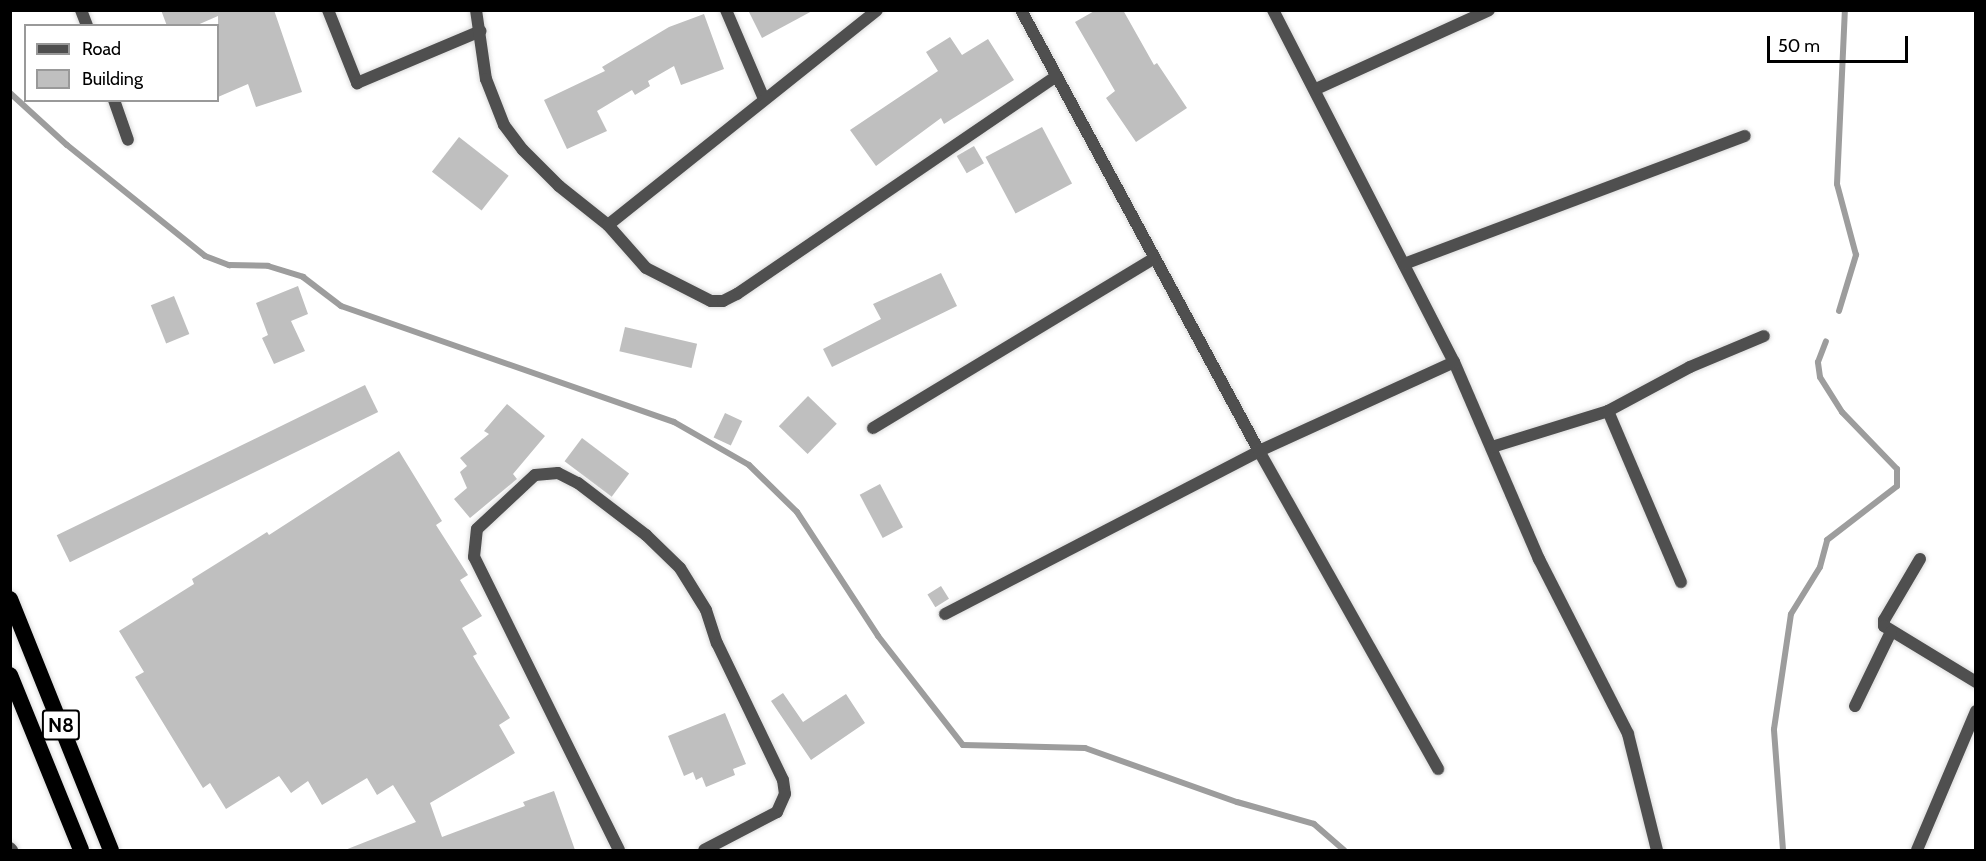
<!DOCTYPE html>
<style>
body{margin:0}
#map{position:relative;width:1986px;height:861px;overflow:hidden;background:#fff;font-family:Cabin,sans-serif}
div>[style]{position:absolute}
.stream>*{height:6px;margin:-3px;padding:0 3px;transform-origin:3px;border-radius:3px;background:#9d9d9d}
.building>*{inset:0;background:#bfbfbf;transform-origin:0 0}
.roads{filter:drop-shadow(0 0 2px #dbdbdb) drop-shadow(0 0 2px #dbdbdb)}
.minor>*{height:12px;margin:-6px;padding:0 6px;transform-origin:6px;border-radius:6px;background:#4f4f4f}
.trunk>*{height:16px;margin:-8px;padding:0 8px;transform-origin:8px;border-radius:8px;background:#000}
span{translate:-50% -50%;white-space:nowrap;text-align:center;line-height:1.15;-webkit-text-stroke:6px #fff;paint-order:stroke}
.shield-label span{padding:2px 4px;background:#fff;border:2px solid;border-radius:4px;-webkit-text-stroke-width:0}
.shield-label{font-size:20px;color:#000;font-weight:700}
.frame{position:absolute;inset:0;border:12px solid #000;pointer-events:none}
.legend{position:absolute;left:24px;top:24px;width:195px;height:78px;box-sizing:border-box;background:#fff;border:2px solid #999;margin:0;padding:8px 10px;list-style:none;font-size:18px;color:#000}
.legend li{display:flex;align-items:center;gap:12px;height:30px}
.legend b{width:30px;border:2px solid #999}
.scale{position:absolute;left:1767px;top:36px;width:141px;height:27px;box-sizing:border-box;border:3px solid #000;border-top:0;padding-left:8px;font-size:18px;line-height:21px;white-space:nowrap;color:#000;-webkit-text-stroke:4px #fff;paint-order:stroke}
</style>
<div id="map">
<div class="stream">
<i style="left:10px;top:93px;width:77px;rotate:42.4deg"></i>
<i style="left:67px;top:145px;width:177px;rotate:38.8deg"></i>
<i style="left:205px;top:256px;width:26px;rotate:21deg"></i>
<i style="left:229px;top:265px;width:39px;rotate:1deg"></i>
<i style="left:268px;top:266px;width:37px;rotate:17deg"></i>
<i style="left:303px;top:277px;width:48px;rotate:37.3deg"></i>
<i style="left:341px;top:306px;width:353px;rotate:19.2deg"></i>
<i style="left:674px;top:422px;width:86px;rotate:29.8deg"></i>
<i style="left:749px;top:465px;width:67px;rotate:44.4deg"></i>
<i style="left:797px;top:512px;width:148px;rotate:56.8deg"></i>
<i style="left:878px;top:636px;width:138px;rotate:52.1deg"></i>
<i style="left:963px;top:745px;width:122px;rotate:1.4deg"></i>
<i style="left:1085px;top:748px;width:161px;rotate:19.6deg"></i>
<i style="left:1237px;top:802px;width:80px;rotate:15.9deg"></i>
<i style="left:1314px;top:824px;width:40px;rotate:41deg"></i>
<i style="left:1839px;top:311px;width:59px;rotate:-73.1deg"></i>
<i style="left:1856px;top:255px;width:73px;rotate:-105deg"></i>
<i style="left:1837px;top:184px;width:174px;rotate:-87.4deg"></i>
<i style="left:1783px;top:850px;width:121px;rotate:-94.3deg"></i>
<i style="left:1774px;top:729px;width:116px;rotate:-81.6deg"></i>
<i style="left:1791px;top:614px;width:55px;rotate:-58.3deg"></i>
<i style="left:1820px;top:567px;width:28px;rotate:-75deg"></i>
<i style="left:1827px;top:540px;width:88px;rotate:-37.6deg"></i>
<i style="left:1897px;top:486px;width:17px;rotate:-90deg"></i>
<i style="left:1897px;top:469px;width:79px;rotate:-134deg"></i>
<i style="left:1842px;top:412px;width:41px;rotate:-122.2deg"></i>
<i style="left:1820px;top:377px;width:15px;rotate:-98deg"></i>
<i style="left:1818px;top:362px;width:22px;rotate:-69deg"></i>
</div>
<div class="building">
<i style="clip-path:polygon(161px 10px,274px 10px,302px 92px,256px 107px,248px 84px,218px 97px,218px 16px,195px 26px,167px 26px)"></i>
<i style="clip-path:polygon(748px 10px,814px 10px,762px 38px)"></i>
<i style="clip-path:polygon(1096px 10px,1123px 10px,1154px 65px,1157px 63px,1187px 108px,1136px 142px,1106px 98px,1115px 91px,1075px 22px)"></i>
<i style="clip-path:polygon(704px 14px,724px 69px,681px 85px,674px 66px,648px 81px,650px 86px,635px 95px,632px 90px,597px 111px,607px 131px,567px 149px,544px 100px,605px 71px,602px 67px,669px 27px)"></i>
<i style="clip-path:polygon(950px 37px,962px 55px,988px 39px,1014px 80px,944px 124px,941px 118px,876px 166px,850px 130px,938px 71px,926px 52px)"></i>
<i style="left:1042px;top:127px;width:64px;height:64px;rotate:62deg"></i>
<i style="left:459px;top:137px;width:63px;height:44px;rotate:38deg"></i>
<i style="left:974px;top:146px;width:20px;height:20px;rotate:60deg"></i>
<i style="clip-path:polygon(941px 273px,957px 306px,832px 367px,823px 349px,881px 319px,873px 304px)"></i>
<i style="clip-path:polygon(298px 286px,308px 314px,291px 321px,305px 351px,274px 364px,262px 338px,268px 335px,256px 303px)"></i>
<i style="left:174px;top:296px;width:41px;height:25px;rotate:68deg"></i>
<i style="left:625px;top:327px;width:74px;height:25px;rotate:13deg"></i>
<i style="left:365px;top:385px;width:30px;height:343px;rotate:64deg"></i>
<i style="left:808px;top:396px;width:40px;height:42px;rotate:44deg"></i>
<i style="clip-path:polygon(507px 404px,545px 436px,513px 474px,517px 479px,470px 518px,454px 499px,467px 488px,460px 472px,467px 466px,460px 458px,489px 434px,484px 431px)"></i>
<i style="left:725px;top:413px;width:19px;height:27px;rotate:25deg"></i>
<i style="left:582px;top:438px;width:59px;height:29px;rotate:37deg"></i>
<i style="clip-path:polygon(399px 451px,442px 521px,436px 525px,468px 575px,460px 580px,482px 616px,462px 628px,477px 654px,473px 656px,510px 718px,499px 725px,515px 753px,430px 803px,442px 837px,525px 806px,523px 802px,554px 791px,575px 850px,345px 850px,416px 822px,393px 785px,377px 795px,367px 778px,322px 805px,308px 781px,291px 793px,279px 776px,226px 809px,210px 783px,203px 788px,135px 677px,144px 672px,119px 631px,194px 584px,192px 579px,267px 532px,269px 535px)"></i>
<i style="left:880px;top:484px;width:49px;height:23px;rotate:62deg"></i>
<i style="left:941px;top:586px;width:15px;height:16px;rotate:58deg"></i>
<i style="clip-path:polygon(783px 693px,803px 722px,846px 694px,865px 723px,811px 760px,771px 701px)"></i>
<i style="clip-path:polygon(725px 713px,746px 764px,733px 769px,735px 775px,706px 787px,702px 777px,696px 780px,693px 772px,684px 776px,668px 736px)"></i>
</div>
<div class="roads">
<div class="minor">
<i style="left:81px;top:10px;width:17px;rotate:69deg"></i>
<i style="left:328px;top:10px;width:79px;rotate:68.3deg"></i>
<i style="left:357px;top:83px;width:134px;rotate:-22.8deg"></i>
<i style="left:476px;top:10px;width:70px;rotate:81.8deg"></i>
<i style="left:486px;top:79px;width:49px;rotate:68.6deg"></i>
<i style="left:504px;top:125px;width:31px;rotate:53deg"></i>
<i style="left:523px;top:150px;width:51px;rotate:45deg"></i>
<i style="left:559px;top:186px;width:63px;rotate:38.5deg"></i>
<i style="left:608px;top:225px;width:57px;rotate:48.5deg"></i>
<i style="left:646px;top:268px;width:73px;rotate:26.9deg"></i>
<i style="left:711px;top:301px;width:12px"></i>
<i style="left:723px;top:301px;width:16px;rotate:-27deg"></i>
<i style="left:737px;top:294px;width:386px;rotate:-34.3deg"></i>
<i style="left:726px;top:10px;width:97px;rotate:66.9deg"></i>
<i style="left:1021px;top:10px;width:501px;rotate:61.65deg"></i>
<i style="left:1259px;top:451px;width:365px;rotate:60.6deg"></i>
<i style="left:1273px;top:10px;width:396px;rotate:62.8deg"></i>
<i style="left:1454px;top:362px;width:215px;rotate:66.7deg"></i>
<i style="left:1539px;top:559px;width:196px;rotate:63deg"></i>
<i style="left:1628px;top:734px;width:120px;rotate:76deg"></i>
<i style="left:1316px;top:89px;width:190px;rotate:-24.5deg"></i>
<i style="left:114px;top:100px;width:42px;rotate:70.7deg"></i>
<i style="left:608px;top:225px;width:344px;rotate:-38.6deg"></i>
<i style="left:1404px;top:264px;width:364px;rotate:-20.6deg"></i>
<i style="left:1608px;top:411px;width:186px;rotate:66.9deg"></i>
<i style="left:873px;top:428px;width:329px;rotate:-31.1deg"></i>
<i style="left:1492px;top:447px;width:121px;rotate:-17.2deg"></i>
<i style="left:1608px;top:411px;width:93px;rotate:-28.2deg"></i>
<i style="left:1690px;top:367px;width:80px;rotate:-22.7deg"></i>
<i style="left:1920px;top:559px;width:71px;rotate:120.5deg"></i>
<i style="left:1884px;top:620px;width:6px;rotate:90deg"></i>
<i style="left:1884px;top:626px;width:108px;rotate:31.3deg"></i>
<i style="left:945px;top:614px;width:354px;rotate:-27.4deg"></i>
<i style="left:1259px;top:451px;width:214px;rotate:-24.5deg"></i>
<i style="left:1855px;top:706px;width:82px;rotate:-64.1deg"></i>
<i style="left:10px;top:848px;width:3px;rotate:45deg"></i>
<i style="left:619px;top:850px;width:327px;rotate:-116.3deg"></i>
<i style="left:474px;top:557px;width:28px;rotate:-84deg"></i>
<i style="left:477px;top:529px;width:79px;rotate:-43deg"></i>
<i style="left:535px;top:475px;width:23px;rotate:-5deg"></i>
<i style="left:558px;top:473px;width:22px;rotate:27deg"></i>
<i style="left:578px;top:483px;width:86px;rotate:37.4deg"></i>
<i style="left:646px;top:535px;width:47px;rotate:44.1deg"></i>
<i style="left:680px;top:568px;width:49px;rotate:58.2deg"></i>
<i style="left:706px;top:610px;width:35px;rotate:72deg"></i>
<i style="left:717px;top:643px;width:152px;rotate:64.3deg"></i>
<i style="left:783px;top:780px;width:14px;rotate:82deg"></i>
<i style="left:785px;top:794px;width:20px;rotate:114deg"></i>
<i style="left:777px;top:812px;width:82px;rotate:152.5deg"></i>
<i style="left:1917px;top:850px;width:151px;rotate:-67deg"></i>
</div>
<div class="trunk">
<i style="left:10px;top:599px;width:271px;rotate:68.1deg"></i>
<i style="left:10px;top:675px;width:189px;rotate:67.9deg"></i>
</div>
</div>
<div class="shield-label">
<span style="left:61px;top:725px">N8</span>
</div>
<div class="frame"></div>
<ul class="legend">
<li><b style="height:8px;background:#4f4f4f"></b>Road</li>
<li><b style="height:16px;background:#bfbfbf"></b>Building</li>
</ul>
<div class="scale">50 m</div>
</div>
